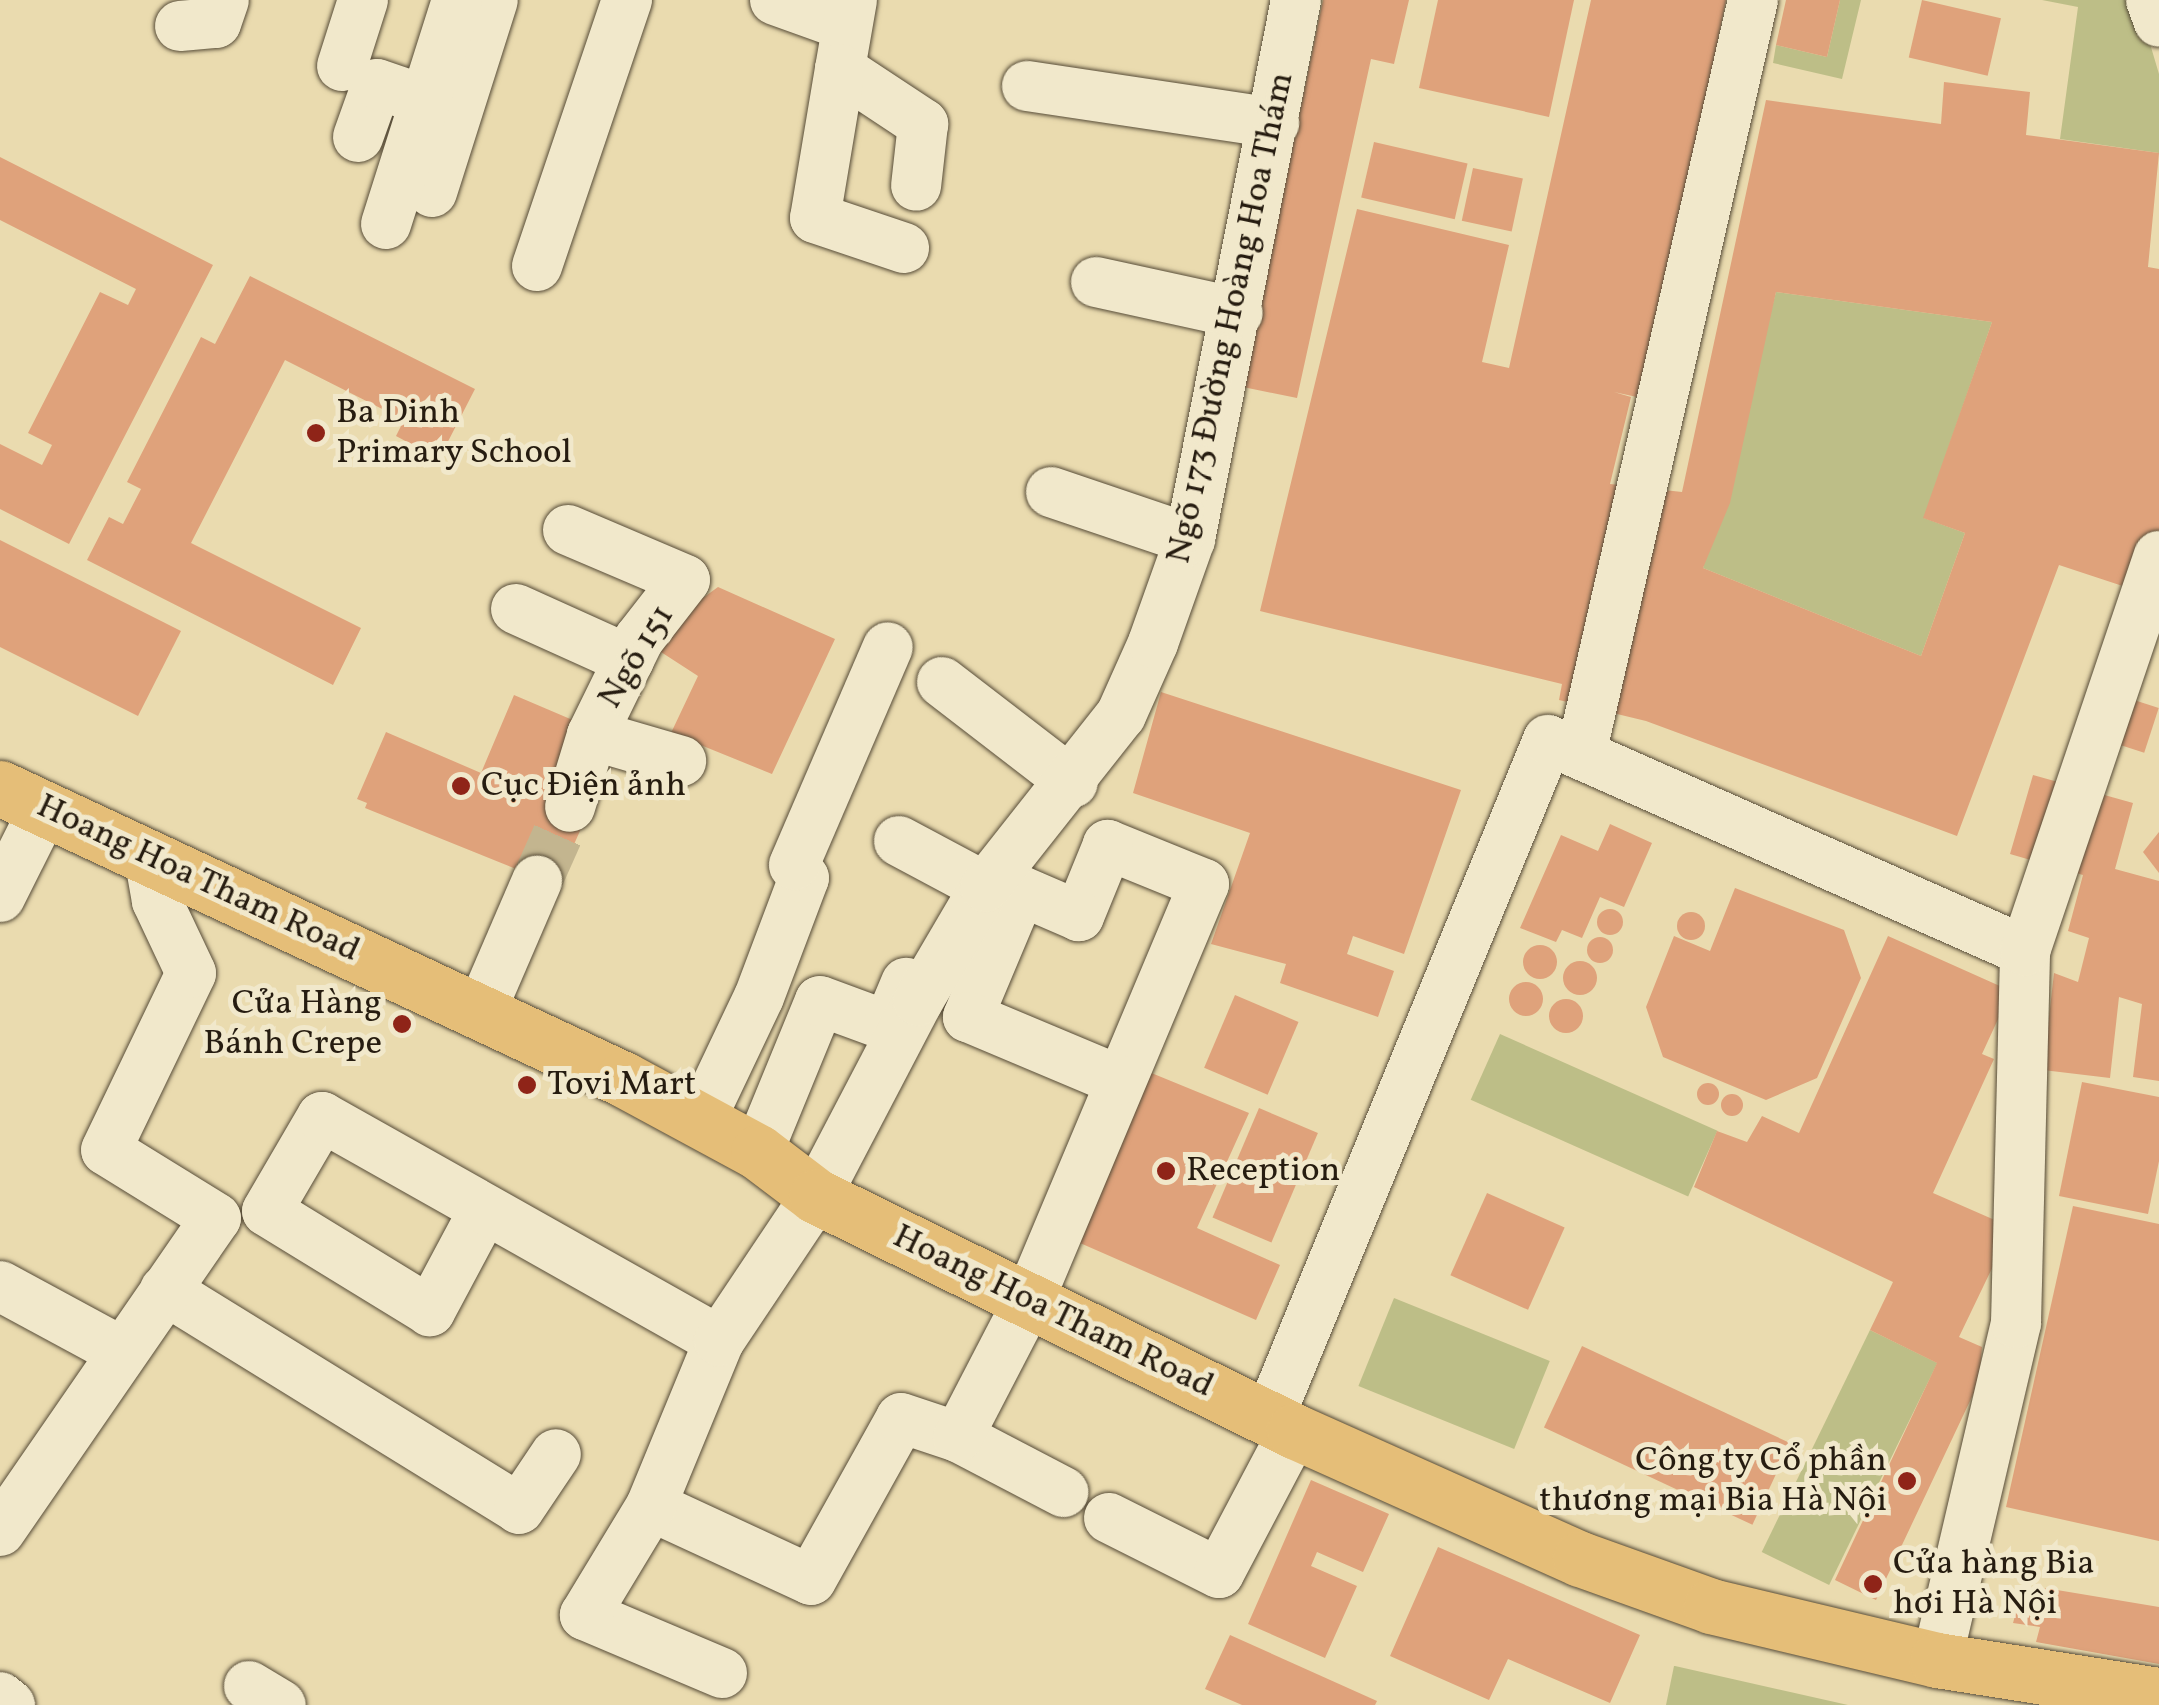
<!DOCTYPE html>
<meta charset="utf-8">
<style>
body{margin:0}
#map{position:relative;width:2159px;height:1705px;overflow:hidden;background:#eadbaf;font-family:Vollkorn,serif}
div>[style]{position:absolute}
.green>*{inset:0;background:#bdbe87;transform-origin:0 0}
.building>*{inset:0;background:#dfa27b;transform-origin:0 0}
.round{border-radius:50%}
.minor-tunnel>*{height:50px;margin-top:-25px;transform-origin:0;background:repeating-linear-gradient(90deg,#c3b58f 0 50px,transparent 0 75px)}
.roads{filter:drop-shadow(0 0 2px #574c38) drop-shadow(0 0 2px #574c38)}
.minor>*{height:50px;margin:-25px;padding:0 25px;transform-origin:25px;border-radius:25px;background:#f1e8cb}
.major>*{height:55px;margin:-27.5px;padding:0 27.5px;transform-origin:27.5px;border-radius:27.5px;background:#e5be78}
.dots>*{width:28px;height:28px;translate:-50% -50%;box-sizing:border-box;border:5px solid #f1e8cb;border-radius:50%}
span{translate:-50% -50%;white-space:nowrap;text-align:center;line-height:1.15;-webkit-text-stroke:10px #f1e8cb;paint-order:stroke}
.street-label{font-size:35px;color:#261c10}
.poi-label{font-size:35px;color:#261c10}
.left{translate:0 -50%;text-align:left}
.right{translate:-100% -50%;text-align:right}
</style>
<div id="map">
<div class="green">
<i style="clip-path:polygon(1840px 0,1861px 0,1842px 79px,1773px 63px,1776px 45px,1827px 57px)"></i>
<i style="clip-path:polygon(2042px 0,2137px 0,2159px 74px,2159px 153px,2060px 139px,2078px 7px)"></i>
<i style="clip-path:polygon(1776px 292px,1992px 322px,1924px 518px,1965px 533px,1921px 656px,1703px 568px)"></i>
<i style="left:1500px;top:1034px;width:238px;height:72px;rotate:24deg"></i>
<i style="left:1394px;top:1298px;width:168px;height:95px;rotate:22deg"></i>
<i style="left:1870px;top:1330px;width:75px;height:247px;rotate:26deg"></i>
<i style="clip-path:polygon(1674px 1666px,1675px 1666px,1848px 1705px,1666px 1705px)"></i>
</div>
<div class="building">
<i style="clip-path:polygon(1323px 0,1409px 0,1394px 64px,1371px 59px,1297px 398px,1243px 387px)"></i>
<i style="clip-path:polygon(1438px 0,1574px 0,1549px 117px,1419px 88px)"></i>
<i style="clip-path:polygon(evenodd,1591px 0,1726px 0,1646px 399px,1614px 392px,1631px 397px,1610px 484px,1682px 492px,1766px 100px,1941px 124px,1944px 82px,2030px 92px,2026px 135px,2159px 153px,2148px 267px,2159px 269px,2159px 598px,2059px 565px,1957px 836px,1646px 721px,1559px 700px,1562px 684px,1260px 611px,1357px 209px,1509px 245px,1482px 362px,1509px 368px,1591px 0,1776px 292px,1992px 322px,1923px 518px,1965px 533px,1921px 656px,1703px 568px,1730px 503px,1776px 292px)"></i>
<i style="clip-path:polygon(1786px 0,1840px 0,1827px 57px,1776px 45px)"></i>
<i style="left:1922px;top:0;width:81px;height:59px;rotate:13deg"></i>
<i style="left:1374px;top:142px;width:96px;height:57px;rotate:13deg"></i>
<i style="clip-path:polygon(0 157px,213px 265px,69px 544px,0 509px,0 444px,42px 465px,52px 445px,28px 433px,100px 292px,128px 305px,136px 289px,0 220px)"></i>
<i style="left:1473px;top:168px;width:51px;height:54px;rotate:12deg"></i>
<i style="clip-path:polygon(250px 276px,475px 389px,439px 459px,396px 436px,404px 420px,285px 360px,191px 543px,361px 628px,333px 685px,87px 560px,109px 517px,123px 524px,141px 489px,127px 482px,201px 337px,215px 344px)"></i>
<i style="clip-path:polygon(0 540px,181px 631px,138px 716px,0 647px)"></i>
<i style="clip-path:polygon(718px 587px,835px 639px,772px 774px,671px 733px,698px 676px,644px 641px)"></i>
<i style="clip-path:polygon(1161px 692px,1461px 790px,1404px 954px,1353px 936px,1347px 954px,1394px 971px,1378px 1017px,1280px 983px,1286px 964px,1211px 944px,1250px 833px,1133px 793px)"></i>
<i style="clip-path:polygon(514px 695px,575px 721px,587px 815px,556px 885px,365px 808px,367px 803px,357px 799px,386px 732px,481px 773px)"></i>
<i style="left:2134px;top:700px;width:26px;height:47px;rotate:18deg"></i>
<i style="clip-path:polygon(2033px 775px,2133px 803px,2115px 869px,2159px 881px,2159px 1081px,2133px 1077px,2142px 1004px,2119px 997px,2110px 1078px,2043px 1070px,2054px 973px,2078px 982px,2089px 938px,2068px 931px,2083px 875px,2010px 854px)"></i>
<i style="clip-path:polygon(1610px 824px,1652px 843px,1624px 907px,1600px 897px,1582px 938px,1562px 930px,1556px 942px,1520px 928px,1561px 835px,1598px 851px)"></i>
<i style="clip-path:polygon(2159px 832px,2159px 873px,2143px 852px)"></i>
<i style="clip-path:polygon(1735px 888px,1844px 930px,1861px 978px,1817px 1078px,1766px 1100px,1663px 1057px,1646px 1007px,1674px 936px,1710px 951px)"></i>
<i class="round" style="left:1597px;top:909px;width:26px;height:26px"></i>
<i class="round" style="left:1677px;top:912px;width:28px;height:28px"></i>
<i style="clip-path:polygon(1888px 936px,2011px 991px,1982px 1054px,1994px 1059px,1933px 1193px,1997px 1221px,1996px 1260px,1959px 1337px,1982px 1347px,1979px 1382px,1876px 1600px,1835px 1580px,1937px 1363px,1870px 1330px,1893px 1282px,1694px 1187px,1717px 1131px,1747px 1142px,1762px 1116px,1799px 1133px)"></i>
<i class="round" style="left:1587px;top:937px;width:26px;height:26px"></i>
<i class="round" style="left:1523px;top:945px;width:34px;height:34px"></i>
<i class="round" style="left:1563px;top:961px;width:34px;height:34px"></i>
<i class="round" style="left:1509px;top:982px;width:34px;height:34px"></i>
<i style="left:1235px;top:995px;width:69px;height:79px;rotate:23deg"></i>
<i class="round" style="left:1549px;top:999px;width:34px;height:34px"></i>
<i style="clip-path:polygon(1149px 1072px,1249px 1113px,1197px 1228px,1280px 1265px,1256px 1320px,1080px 1243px)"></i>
<i style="clip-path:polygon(2082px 1082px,2159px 1097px,2159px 1161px,2148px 1214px,2059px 1196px)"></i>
<i class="round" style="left:1697px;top:1083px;width:22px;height:22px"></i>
<i class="round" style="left:1721px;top:1094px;width:22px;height:22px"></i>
<i style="left:1259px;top:1108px;width:64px;height:119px;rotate:23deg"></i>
<i style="left:1487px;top:1193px;width:85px;height:90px;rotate:24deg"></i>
<i style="clip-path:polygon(2073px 1206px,2159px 1224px,2159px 1541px,2006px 1507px)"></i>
<i style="left:1582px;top:1346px;width:230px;height:90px;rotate:25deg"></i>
<i style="clip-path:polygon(1311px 1480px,1389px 1514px,1363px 1572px,1317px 1552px,1311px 1566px,1357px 1586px,1325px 1658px,1248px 1624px)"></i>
<i style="clip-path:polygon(1438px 1547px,1640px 1635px,1610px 1703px,1508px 1659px,1489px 1700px,1390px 1656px)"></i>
<i style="clip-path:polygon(2045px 1588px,2159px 1607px,2159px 1664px,2036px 1642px,2040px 1627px,2013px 1623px,2021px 1594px,2043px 1598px)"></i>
<i style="clip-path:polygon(1230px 1635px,1377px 1701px,1375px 1705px,1242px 1705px,1205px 1689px)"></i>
</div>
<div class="minor-tunnel">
<i style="left:537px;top:881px;width:81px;rotate:-66deg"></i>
</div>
<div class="roads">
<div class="minor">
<i style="left:775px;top:0;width:74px;rotate:19.7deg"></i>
<i style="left:852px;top:0;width:70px;rotate:99.9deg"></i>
<i style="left:840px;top:69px;width:100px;rotate:33.5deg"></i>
<i style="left:923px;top:124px;width:62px;rotate:96.4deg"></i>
<i style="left:2151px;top:0;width:23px;rotate:70deg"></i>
<i style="left:180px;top:26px;width:36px;rotate:-5deg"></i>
<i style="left:216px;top:23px;width:24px;rotate:-71deg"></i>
<i style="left:342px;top:66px;width:69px;rotate:-72.3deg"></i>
<i style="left:840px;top:69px;width:151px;rotate:99.5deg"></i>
<i style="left:815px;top:218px;width:94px;rotate:18.6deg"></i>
<i style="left:1027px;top:86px;width:250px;rotate:8.5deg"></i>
<i style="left:358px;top:137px;width:56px;rotate:-70.3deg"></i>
<i style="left:377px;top:84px;width:50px;rotate:18.8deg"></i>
<i style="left:432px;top:192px;width:201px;rotate:-72.4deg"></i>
<i style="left:386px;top:224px;width:235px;rotate:-72.4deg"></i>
<i style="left:537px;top:266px;width:281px;rotate:-71.3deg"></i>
<i style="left:1096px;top:282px;width:145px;rotate:12.3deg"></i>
<i style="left:1051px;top:492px;width:147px;rotate:18.7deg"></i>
<i style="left:568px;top:530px;width:127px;rotate:23.1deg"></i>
<i style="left:685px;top:580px;width:75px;rotate:127.9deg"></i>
<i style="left:639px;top:639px;width:107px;rotate:116.1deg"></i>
<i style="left:592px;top:735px;width:75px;rotate:107deg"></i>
<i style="left:516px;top:609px;width:124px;rotate:24.3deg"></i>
<i style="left:942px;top:682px;width:165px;rotate:37.6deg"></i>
<i style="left:592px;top:735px;width:93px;rotate:16.3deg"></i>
<i style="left:1581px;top:754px;width:773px;rotate:-77.15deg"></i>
<i style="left:899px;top:841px;width:98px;rotate:28.1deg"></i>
<i style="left:0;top:897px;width:98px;rotate:-63.4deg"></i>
<i style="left:481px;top:1011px;width:142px;rotate:-66.7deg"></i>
<i style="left:700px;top:1121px;width:137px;rotate:-64.6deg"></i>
<i style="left:759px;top:997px;width:127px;rotate:-69.3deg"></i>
<i style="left:804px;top:878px;width:16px;rotate:-128deg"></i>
<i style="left:794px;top:865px;width:237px;rotate:-66.7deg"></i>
<i style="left:758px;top:1152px;width:163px;rotate:-67.7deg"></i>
<i style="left:820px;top:1001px;width:72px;rotate:20.2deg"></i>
<i style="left:888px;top:1026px;width:47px;rotate:-67.3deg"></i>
<i style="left:484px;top:1210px;width:115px;rotate:118.1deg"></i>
<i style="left:430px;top:1311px;width:191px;rotate:-148.5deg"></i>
<i style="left:267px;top:1211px;width:109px;rotate:-59.7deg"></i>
<i style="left:322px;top:1117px;width:456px;rotate:29.4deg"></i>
<i style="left:0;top:1286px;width:139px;rotate:28.4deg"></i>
<i style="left:165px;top:1290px;width:416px;rotate:31.7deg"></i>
<i style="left:519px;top:1509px;width:66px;rotate:-56.1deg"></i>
<i style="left:1269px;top:1418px;width:733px;rotate:-67.63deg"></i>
<i style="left:1548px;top:740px;width:522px;rotate:23.86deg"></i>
<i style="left:958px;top:1437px;width:119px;rotate:27.6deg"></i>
<i style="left:651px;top:1506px;width:176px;rotate:24.8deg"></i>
<i style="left:811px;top:1580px;width:185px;rotate:-60.9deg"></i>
<i style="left:901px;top:1418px;width:60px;rotate:18.4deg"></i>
<i style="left:958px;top:1437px;width:157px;rotate:-62.6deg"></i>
<i style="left:1030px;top:1298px;width:449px;rotate:-67.2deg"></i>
<i style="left:1204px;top:884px;width:104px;rotate:-157.9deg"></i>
<i style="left:1108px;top:845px;width:77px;rotate:112.2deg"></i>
<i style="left:1079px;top:916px;width:63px;rotate:-156.7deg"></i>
<i style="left:1021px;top:891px;width:137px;rotate:112.8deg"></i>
<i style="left:968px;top:1017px;width:163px;rotate:22.8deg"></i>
<i style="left:1109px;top:1518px;width:123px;rotate:26.6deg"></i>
<i style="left:1219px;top:1573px;width:161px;rotate:-62.2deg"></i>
<i style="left:0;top:1531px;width:380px;rotate:-55.4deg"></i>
<i style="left:216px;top:1218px;width:129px;rotate:-148.3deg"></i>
<i style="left:106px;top:1150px;width:196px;rotate:-64.3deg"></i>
<i style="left:191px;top:973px;width:80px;rotate:-115.3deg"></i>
<i style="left:157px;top:901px;width:46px;rotate:-100.1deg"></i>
<i style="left:1937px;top:1660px;width:346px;rotate:-76.8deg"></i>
<i style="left:2016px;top:1323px;width:372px;rotate:-88.6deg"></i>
<i style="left:2025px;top:951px;width:417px;rotate:-71.3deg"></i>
<i style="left:722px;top:1673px;width:149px;rotate:-157.1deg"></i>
<i style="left:585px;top:1615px;width:127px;rotate:-58.8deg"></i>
<i style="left:651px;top:1506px;width:178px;rotate:-67.6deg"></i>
<i style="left:719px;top:1341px;width:174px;rotate:-56.2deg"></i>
<i style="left:816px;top:1196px;width:220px;rotate:-62.4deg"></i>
<i style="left:918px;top:1001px;width:132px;rotate:-59.6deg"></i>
<i style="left:985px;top:887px;width:219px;rotate:-51.7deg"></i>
<i style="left:1121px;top:715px;width:79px;rotate:-66deg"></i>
<i style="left:1153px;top:643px;width:110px;rotate:-70.4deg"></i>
<i style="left:1190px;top:539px;width:549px;rotate:-78.87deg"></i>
<i style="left:249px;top:1686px;width:37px;rotate:31deg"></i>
<i style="left:0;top:1697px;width:13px;rotate:39deg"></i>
</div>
<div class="major">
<i style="left:0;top:788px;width:688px;rotate:25.04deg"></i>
<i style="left:623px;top:1079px;width:153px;rotate:28.4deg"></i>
<i style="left:758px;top:1152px;width:73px;rotate:37.2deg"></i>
<i style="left:816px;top:1196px;width:533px;rotate:26.18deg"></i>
<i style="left:1294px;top:1431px;width:313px;rotate:24.1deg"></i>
<i style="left:1580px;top:1559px;width:139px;rotate:19.7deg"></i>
<i style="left:1711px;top:1606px;width:232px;rotate:13.4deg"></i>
<i style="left:1937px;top:1660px;width:225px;rotate:9deg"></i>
</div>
</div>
<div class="dots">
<i style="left:316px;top:433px;background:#8f2418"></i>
<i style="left:461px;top:786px;background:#8f2418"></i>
<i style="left:402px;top:1024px;background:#8f2418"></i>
<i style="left:527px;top:1085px;background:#8f2418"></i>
<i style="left:1166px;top:1171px;background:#8f2418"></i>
<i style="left:1907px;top:1481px;background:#8f2418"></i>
<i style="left:1873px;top:1584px;background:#8f2418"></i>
</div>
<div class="street-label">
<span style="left:1231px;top:318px;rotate:-78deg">Ngõ 173 Đường Hoàng Hoa Thám</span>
<span style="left:637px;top:657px;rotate:-59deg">Ngõ 151</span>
<span style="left:198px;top:879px;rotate:25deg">Hoang Hoa Tham Road</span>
<span style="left:1053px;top:1312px;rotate:26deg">Hoang Hoa Tham Road</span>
</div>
<div class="poi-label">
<span class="left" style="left:336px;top:433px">Ba Dinh<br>Primary School</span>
<span class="left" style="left:481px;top:786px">Cục Điện ảnh</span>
<span class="right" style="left:382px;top:1024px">Cửa Hàng<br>Bánh Crepe</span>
<span class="left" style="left:547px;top:1085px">Tovi Mart</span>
<span class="left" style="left:1186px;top:1171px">Reception</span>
<span class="right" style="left:1887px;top:1481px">Công ty Cổ phần<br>thương mại Bia Hà Nội</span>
<span class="left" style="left:1893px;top:1584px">Cửa hàng Bia<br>hơi Hà Nội</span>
</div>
</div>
